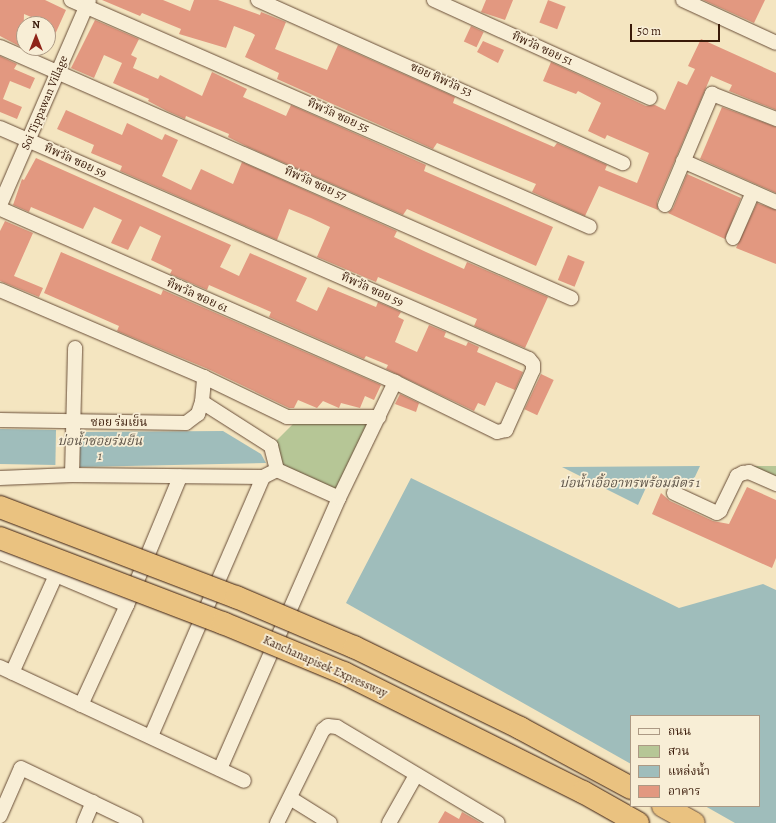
<!DOCTYPE html>
<meta charset="utf-8">
<style>
body{margin:0}
#map{position:relative;width:776px;height:823px;overflow:hidden;background:#f4e5c0;font-family:Alegreya,"Noto Serif Thai",serif}
div>[style]{position:absolute}
.green>*{inset:0;background:#b6c696}
.water>*{inset:0;background:#9fbdbb;transform-origin:0 0}
.building>*{inset:0;background:#e29880;transform-origin:0 0}
.roads{filter:drop-shadow(0 0 1px #684d37) drop-shadow(0 0 1px #684d37)}
.street>*{height:14px;margin:-7px;padding:0 7px;transform-origin:7px;border-radius:7px;background:#f8eed6}
.highway>*{height:22px;margin:-11px;padding:0 11px;transform-origin:11px;border-radius:11px;background:#eac280}
.bridges{filter:drop-shadow(0 0 1px #391a09) drop-shadow(0 0 1px #391a09)}
.highway-bridge>*{height:22px;margin:-11px;padding:0 11px;transform-origin:11px;border-radius:11px;background:#eac280}
span{translate:-50% -50%;white-space:nowrap;text-align:center;line-height:1.15;-webkit-text-stroke:3.5px #f8eed6;paint-order:stroke}
.street-label{font-size:12px;color:#391a09}
.water-label{font-size:13px;color:#5d5347;font-style:italic}
.legend{position:absolute;left:630px;top:715px;width:130px;height:92px;box-sizing:border-box;background:#f8eed6;border:1px solid #ac9984;margin:0;padding:5px 7px;list-style:none;font-size:12px;color:#391a09}
.legend li{display:flex;align-items:center;gap:8px;height:20px}
.legend b{width:20px;border:1px solid #ac9984}
.north{position:absolute;left:16px;top:16px;width:40px;height:40px;box-sizing:border-box;background:#f8eed6;border:1px solid #ac9984;border-radius:50%;rotate:0deg;font-size:11px;font-weight:700;line-height:16px;text-align:center;color:#391a09}
.north::after{content:'';display:block;margin:auto;width:14px;height:18px;background:#8f2418;clip-path:polygon(50% 0,100% 100%,50% 72%,0 100%)}
.scale{position:absolute;left:630px;top:24px;width:90px;height:18px;box-sizing:border-box;border:2px solid #391a09;border-top:0;padding-left:5px;font-size:12px;line-height:14px;white-space:nowrap;color:#391a09;-webkit-text-stroke:3px #f8eed6;paint-order:stroke}
</style>
<div id="map">
<div class="green">
<i style="clip-path:polygon(300px 417px,379px 417px,339px 498px,277px 470px,271px 446px)"></i>
<i style="clip-path:polygon(748px 466px,776px 466px,776px 478px)"></i>
</div>
<div class="water">
<i style="left:0;top:429px;width:56px;height:35px;rotate:1deg"></i>
<i style="clip-path:polygon(223px 431px,261px 454px,266px 463px,80px 467px,80px 432px)"></i>
<i style="clip-path:polygon(700px 466px,693px 481px,650px 479px,638px 505px,562px 467px)"></i>
<i style="clip-path:polygon(411px 478px,679px 608px,763px 584px,776px 590px,776px 823px,735px 823px,705px 806px,759px 806px,759px 716px,631px 716px,631px 764px,346px 603px)"></i>
</div>
<div class="building">
<i style="clip-path:polygon(0 0,45px 0,66px 10px,48px 50px,48px 24px,24px 14px,23px 48px,0 36px)"></i>
<i style="clip-path:polygon(102px 0,163px 0,190px 11px,194px 0,218px 0,260px 15px,261px 12px,286px 22px,275px 49px,327px 70px,338px 45px,455px 97px,453px 103px,554px 147px,557px 143px,607px 165px,605px 170px,637px 183px,649px 153px,607px 135px,605px 139px,588px 131px,601px 103px,578px 91px,576px 94px,543px 81px,551px 62px,646px 106px,655px 105px,665px 110px,678px 81px,687px 85px,695px 69px,688px 66px,701px 39px,776px 73px,776px 110px,729px 91px,732px 85px,711px 76px,657px 202px,658px 210px,599px 186px,585px 216px,532px 192px,536px 184px,437px 143px,433px 149px,277px 79px,279px 73px,245px 57px,255px 35px,252px 33px,234px 26px,226px 48px,179px 34px,181px 29px,142px 13px,140px 16px)"></i>
<i style="clip-path:polygon(486px 0,513px 0,505px 20px,481px 12px)"></i>
<i style="left:548px;top:0;width:19px;height:24px;rotate:21deg"></i>
<i style="clip-path:polygon(703px 0,765px 0,754px 23px)"></i>
<i style="clip-path:polygon(95px 20px,139px 39px,131px 55px,137px 58px,133px 68px,158px 79px,160px 75px,202px 96px,212px 72px,247px 89px,243px 97px,286px 116px,291px 105px,426px 165px,424px 171px,553px 227px,536px 266px,407px 209px,403px 215px,248px 147px,228px 137px,229px 134px,186px 116px,185px 119px,167px 111px,148px 101px,149px 99px,113px 83px,122px 63px,104px 55px,94px 78px,71px 68px)"></i>
<i style="left:471px;top:26px;width:14px;height:17px;rotate:25deg"></i>
<i style="clip-path:polygon(483px 41px,504px 50px,498px 63px,477px 52px)"></i>
<i style="clip-path:polygon(0 56px,17px 64px,14px 69px,35px 78px,30px 89px,10px 81px,3px 99px,22px 107px,17px 119px,0 112px)"></i>
<i style="clip-path:polygon(722px 107px,776px 127px,776px 193px,700px 159px)"></i>
<i style="clip-path:polygon(66px 110px,122px 135px,127px 123px,162px 140px,165px 134px,178px 140px,162px 176px,191px 190px,201px 169px,233px 184px,242px 162px,397px 231px,394px 237px,426px 252px,464px 269px,467px 262px,548px 297px,525px 348px,474px 326px,477px 319px,442px 304px,378px 277px,376px 282px,317px 257px,330px 227px,311px 218px,289px 209px,277px 240px,120px 171px,122px 166px,91px 153px,94px 145px,57px 129px)"></i>
<i style="clip-path:polygon(36px 158px,231px 245px,220px 267px,239px 276px,250px 253px,307px 278px,296px 301px,317px 311px,328px 287px,376px 307px,378px 302px,401px 312px,398px 317px,404px 320px,395px 342px,417px 352px,429px 325px,446px 332px,444px 337px,466px 346px,468px 342px,479px 347px,477px 352px,523px 372px,515px 390px,496px 382px,485px 406px,478px 403px,474px 411px,386px 369px,388px 365px,366px 356px,364px 359px,269px 317px,271px 312px,209px 285px,207px 290px,170px 274px,172px 270px,151px 260px,161px 236px,140px 226px,128px 250px,111px 243px,122px 220px,94px 207px,83px 229px,31px 207px,29px 212px,13px 205px,22px 179px,24px 180px)"></i>
<i style="clip-path:polygon(687px 174px,741px 198px,725px 239px,668px 213px,673px 208px)"></i>
<i style="clip-path:polygon(757px 203px,776px 210px,776px 264px,736px 248px)"></i>
<i style="clip-path:polygon(5px 221px,33px 233px,14px 276px,43px 288px,39px 297px,0 281px,0 231px)"></i>
<i style="clip-path:polygon(61px 252px,161px 295px,163px 290px,381px 385px,374px 400px,365px 396px,360px 408px,341px 403px,339px 408px,323px 401px,317px 408px,298px 400px,294px 408px,289px 408px,208px 369px,117px 331px,119px 326px,44px 293px)"></i>
<i style="left:568px;top:255px;width:18px;height:27px;rotate:22deg"></i>
<i style="left:541px;top:374px;width:14px;height:39px;rotate:25deg"></i>
<i style="clip-path:polygon(400px 394px,419px 403px,416px 412px,395px 404px)"></i>
<i style="clip-path:polygon(747px 487px,776px 500px,776px 558px,772px 568px,652px 514px,661px 493px,670px 501px,713px 521px,729px 524px)"></i>
<i style="clip-path:polygon(445px 811px,459px 819px,462px 812px,481px 823px,438px 823px)"></i>
</div>
<div class="roads">
<div class="street">
<i style="left:71px;top:0;width:566px;rotate:23.62deg"></i>
<i style="left:258px;top:0;width:400px;rotate:24.1deg"></i>
<i style="left:434px;top:0;width:237px;rotate:24.4deg"></i>
<i style="left:683px;top:0;width:102px;rotate:24.8deg"></i>
<i style="left:0;top:47px;width:624px;rotate:23.73deg"></i>
<i style="left:0;top:128px;width:577px;rotate:23.59deg"></i>
<i style="left:529px;top:359px;width:6px;rotate:51deg"></i>
<i style="left:533px;top:364px;width:6px;rotate:90deg"></i>
<i style="left:533px;top:370px;width:66px;rotate:114.2deg"></i>
<i style="left:506px;top:430px;width:9px;rotate:167deg"></i>
<i style="left:497px;top:432px;width:114px;rotate:-153.9deg"></i>
<i style="left:395px;top:382px;width:431px;rotate:-156.3deg"></i>
<i style="left:683px;top:161px;width:102px;rotate:23.8deg"></i>
<i style="left:0;top:205px;width:223px;rotate:-66.5deg"></i>
<i style="left:665px;top:205px;width:121px;rotate:-67.1deg"></i>
<i style="left:712px;top:94px;width:69px;rotate:21.3deg"></i>
<i style="left:733px;top:238px;width:50px;rotate:-66.5deg"></i>
<i style="left:0;top:290px;width:222px;rotate:23.1deg"></i>
<i style="left:204px;top:377px;width:92px;rotate:25.7deg"></i>
<i style="left:287px;top:417px;width:92px"></i>
<i style="left:202px;top:402px;width:82px;rotate:32.5deg"></i>
<i style="left:271px;top:446px;width:25px;rotate:76deg"></i>
<i style="left:277px;top:470px;width:68px;rotate:24.3deg"></i>
<i style="left:0;top:420px;width:186px;rotate:0.9deg"></i>
<i style="left:186px;top:423px;width:15px;rotate:-37deg"></i>
<i style="left:198px;top:414px;width:13px;rotate:-72deg"></i>
<i style="left:202px;top:402px;width:25px;rotate:-85deg"></i>
<i style="left:72px;top:475px;width:127px;rotate:-88.6deg"></i>
<i style="left:0;top:478px;width:72px;rotate:-2.4deg"></i>
<i style="left:72px;top:475px;width:191px;rotate:0.6deg"></i>
<i style="left:263px;top:477px;width:16px;rotate:-27deg"></i>
<i style="left:674px;top:493px;width:47px;rotate:24.9deg"></i>
<i style="left:717px;top:513px;width:4px;rotate:-34deg"></i>
<i style="left:720px;top:511px;width:39px;rotate:-64deg"></i>
<i style="left:737px;top:476px;width:7px;rotate:-27deg"></i>
<i style="left:743px;top:473px;width:6px;rotate:-9deg"></i>
<i style="left:749px;top:472px;width:30px;rotate:24deg"></i>
<i style="left:0;top:553px;width:60px;rotate:21.4deg"></i>
<i style="left:56px;top:575px;width:107px;rotate:114.2deg"></i>
<i style="left:56px;top:575px;width:77px;rotate:22.9deg"></i>
<i style="left:0;top:667px;width:269px;rotate:25deg"></i>
<i style="left:81px;top:705px;width:110px;rotate:-65.3deg"></i>
<i style="left:127px;top:605px;width:139px;rotate:-67.5deg"></i>
<i style="left:151px;top:736px;width:282px;rotate:-66.6deg"></i>
<i style="left:220px;top:769px;width:296px;rotate:-66.3deg"></i>
<i style="left:339px;top:498px;width:129px;rotate:-64.2deg"></i>
<i style="left:290px;top:798px;width:47px;rotate:32deg"></i>
<i style="left:0;top:816px;width:52px;rotate:-66.4deg"></i>
<i style="left:21px;top:768px;width:127px;rotate:25.6deg"></i>
<i style="left:84px;top:823px;width:23px;rotate:-67deg"></i>
<i style="left:277px;top:823px;width:104px;rotate:-63.7deg"></i>
<i style="left:323px;top:730px;width:6px;rotate:-39deg"></i>
<i style="left:328px;top:726px;width:9px;rotate:6deg"></i>
<i style="left:337px;top:727px;width:187px;rotate:30.8deg"></i>
<i style="left:389px;top:823px;width:55px;rotate:-60.6deg"></i>
</div>
<div class="highway">
<i style="left:663px;top:806px;width:35px;rotate:29deg"></i>
</div>
</div>
<div class="bridges">
<div class="highway-bridge">
<i style="left:0;top:507px;width:253px;rotate:20.9deg"></i>
<i style="left:236px;top:597px;width:128px;rotate:23deg"></i>
<i style="left:354px;top:647px;width:185px;rotate:26deg"></i>
<i style="left:520px;top:728px;width:126px;rotate:28.4deg"></i>
<i style="left:0;top:538px;width:239px;rotate:20.9deg"></i>
<i style="left:223px;top:623px;width:131px;rotate:22.5deg"></i>
<i style="left:344px;top:673px;width:267px;rotate:26.5deg"></i>
<i style="left:583px;top:792px;width:63px;rotate:29.4deg"></i>
</div>
</div>
<div class="street-label">
<span style="left:542px;top:49px;rotate:24deg">ทิพวัล ซอย 51</span>
<span style="left:441px;top:80px;rotate:24deg">ซอย ทิพวัล 53</span>
<span style="left:45px;top:103px;rotate:-67deg">Soi Tippawan Village</span>
<span style="left:338px;top:116px;rotate:24deg">ทิพวัล ซอย 55</span>
<span style="left:75px;top:161px;rotate:24deg">ทิพวัล ซอย 59</span>
<span style="left:315px;top:184px;rotate:24deg">ทิพวัล ซอย 57</span>
<span style="left:372px;top:290px;rotate:24deg">ทิพวัล ซอย 59</span>
<span style="left:197px;top:296px;rotate:24deg">ทิพวัล ซอย 61</span>
<span style="left:119px;top:423px">ซอย ร่มเย็น</span>
<span style="left:325px;top:667px;rotate:24deg">Kanchanapisek Expressway</span>
</div>
<div class="water-label">
<span style="left:100px;top:449px">บ่อน้ำซอยร่มย็น<br>1</span>
<span style="left:630px;top:483px">บ่อน้ำเอื้ออาทรพร้อมมิตร 1</span>
</div>
<ul class="legend">
<li><b style="height:5px;background:#f8eed6"></b>ถนน</li>
<li><b style="height:11px;background:#b6c696"></b>สวน</li>
<li><b style="height:11px;background:#9fbdbb"></b>แหล่งน้ำ</li>
<li><b style="height:11px;background:#e29880"></b>อาคาร</li>
</ul>
<div class="north">N</div>
<div class="scale">50 m</div>
</div>
